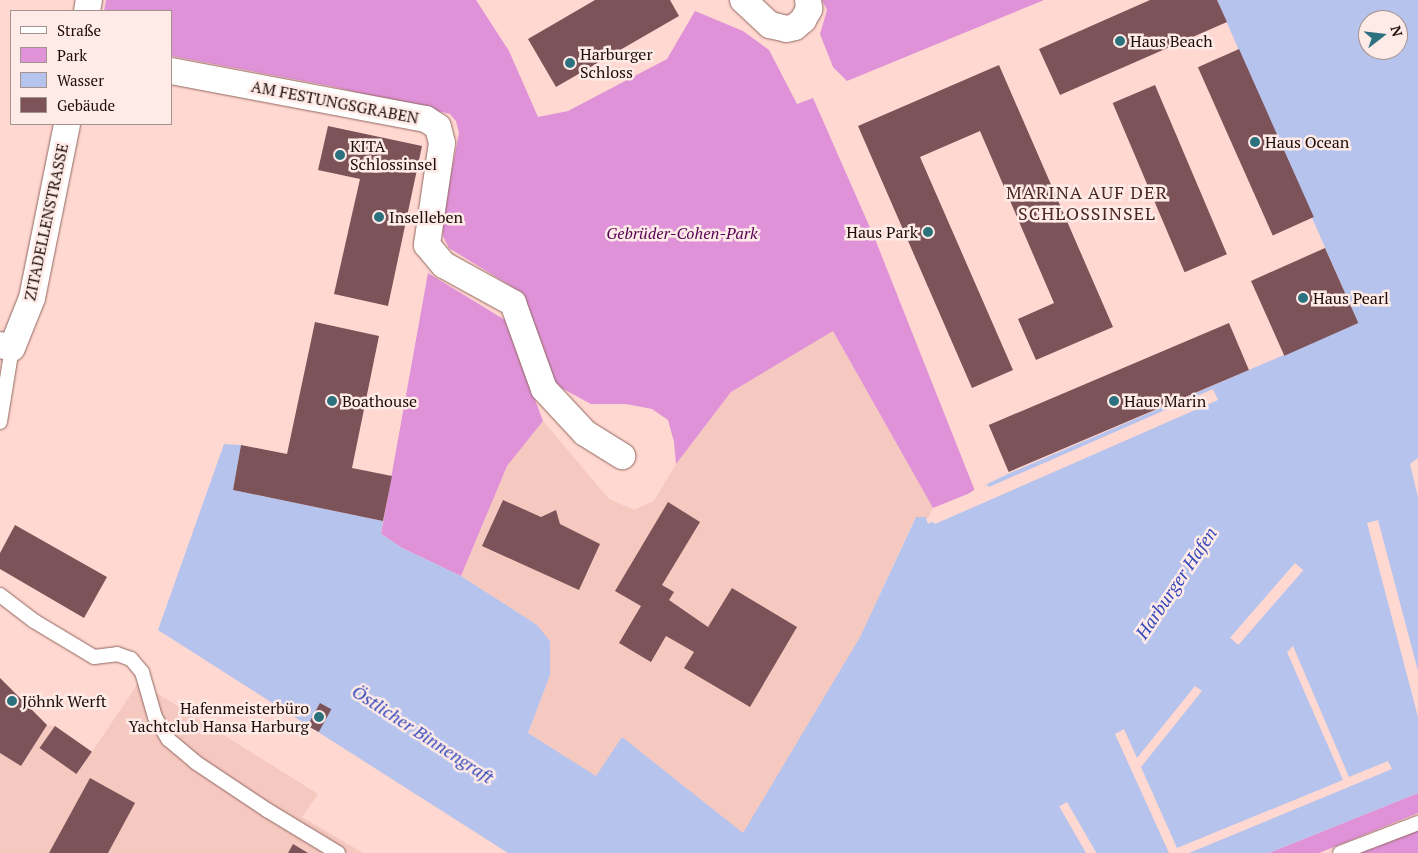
<!DOCTYPE html>
<meta charset="utf-8">
<style>
body{margin:0}
#map{position:relative;width:1418px;height:853px;overflow:hidden;background:#ffd8d1;font-family:"PT Serif",serif}
div>[style]{position:absolute}
.built>*{inset:0;background:#f5c8c0}
.green>*{inset:0;background:#df92d8}
.water>*{inset:0;background:#b5c3ed}
.pier>*{inset:0;background:#ffd8d1;transform-origin:0 0}
.building>*{inset:0;background:#7b5358;transform-origin:0 0}
.roads{filter:drop-shadow(0 0 1px #90675f) drop-shadow(0 0 1px #90675f)}
.service>*{height:14px;margin:-7px;padding:0 7px;transform-origin:7px;border-radius:7px;background:#fff}
.minor>*{height:26px;margin:-13px;padding:0 13px;transform-origin:13px;border-radius:13px;background:#fff}
.dots>*{width:14px;height:14px;translate:-50% -50%;box-sizing:border-box;border:2px solid #feebe7;border-radius:50%}
span{translate:-50% -50%;white-space:nowrap;text-align:center;line-height:1.15;-webkit-text-stroke:5px #feebe7;paint-order:stroke}
.poi-label{font-size:16px;color:#1c0c0a}
.left{translate:0 -50%;text-align:left}
.right{translate:-100% -50%;text-align:right}
.street-label{font-size:16px;color:#1c0c0a}
.park-label{font-size:16px;color:#580155;font-style:italic}
.neighbourhood-label{font-size:18px;color:#4a2721;letter-spacing:1px}
.water-label{font-size:18px;color:#3448bb;font-style:italic}
.legend{position:absolute;left:10px;top:10px;width:162px;height:115px;box-sizing:border-box;background:#feebe7;border:1px solid #a4928f;margin:0;padding:6px 9px;list-style:none;font-size:15px;color:#1c0c0a}
.legend li{display:flex;align-items:center;gap:10px;height:25px}
.legend b{width:25px;border:1px solid #a4928f}
.north{position:absolute;left:1358px;top:10px;width:50px;height:50px;box-sizing:border-box;background:#feebe7;border:1px solid #a4928f;border-radius:50%;rotate:74deg;font-size:14px;font-weight:700;line-height:20px;text-align:center;color:#1c0c0a}
.north::after{content:'';display:block;margin:auto;width:18px;height:22px;background:#2b727e;clip-path:polygon(50% 0,100% 100%,50% 72%,0 100%)}
</style>
<div id="map">
<div class="built">
<i style="clip-path:polygon(833px 331px,933px 508px,928px 518px,915px 518px,860px 637px,743px 834px,622px 737px,596px 777px,528px 733px,550px 675px,537px 625px,461px 576px,507px 466px,543px 421px,609px 499px,634px 510px,654px 501px,676px 464px,731px 392px)"></i>
<i style="clip-path:polygon(0 678px,47px 725px,55px 726px,92px 752px,139px 682px,318px 794px,302px 817px,363px 853px,0 853px)"></i>
</div>
<div class="green">
<i style="clip-path:polygon(106px 0,476px 0,509px 51px,538px 117px,568px 111px,667px 59px,695px 11px,743px 31px,769px 50px,797px 104px,813px 98px,875px 239px,975px 491px,933px 508px,833px 331px,731px 392px,676px 464px,674px 442px,668px 420px,652px 409px,626px 404px,591px 404px,554px 384px,536px 334px,524px 294px,449px 248px,443px 236px,443px 216px,459px 133px,456px 121px,450px 114px,330px 86px,171px 56px,171px 11px,104px 11px)"></i>
<i style="clip-path:polygon(822px 0,1044px 0,847px 81px,833px 67px,820px 34px,827px 10px)"></i>
<i style="clip-path:polygon(428px 273px,505px 320px,543px 421px,507px 466px,461px 576px,402px 548px,381px 534px)"></i>
<i style="clip-path:polygon(1418px 793px,1418px 813px,1319px 853px,1269px 853px)"></i>
<i style="clip-path:polygon(1418px 828px,1418px 853px,1356px 853px)"></i>
</div>
<div class="water">
<i style="clip-path:polygon(evenodd,1217px 0,1418px 0,1418px 458px,1410px 464px,1418px 497px,1418px 793px,1269px 853px,508px 853px,158px 630px,224px 444px,241px 445px,233px 490px,383px 521px,381px 534px,402px 548px,461px 576px,537px 625px,550px 641px,550px 675px,528px 733px,596px 776px,622px 737px,743px 833px,860px 637px,916px 517px,926px 517px,928px 524px,989px 483px,1010px 473px,1358px 323px,1217px 0,1368px 20px,1398px 20px,1398px 50px,1368px 50px,1368px 20px)"></i>
</div>
<div class="pier">
<i style="clip-path:polygon(1213px 389px,1218px 400px,935px 524px,930px 520px,974px 490px,987px 485px,989px 487px)"></i>
<i style="clip-path:polygon(1378px 520px,1418px 671px,1418px 717px,1367px 523px)"></i>
<i style="left:1295px;top:563px;width:11px;height:99px;rotate:41deg"></i>
<i style="clip-path:polygon(1293px 646px,1349px 777px,1388px 761px,1392px 769px,1189px 853px,1169px 853px,1115px 734px,1124px 729px,1137px 758px,1195px 686px,1202px 691px,1141px 767px,1177px 848px,1343px 780px,1287px 652px)"></i>
<i style="left:1067px;top:802px;width:59px;height:9px;rotate:60deg"></i>
</div>
<div class="building">
<i style="clip-path:polygon(595px 0,670px 0,679px 16px,556px 87px,528px 39px)"></i>
<i style="clip-path:polygon(1150px 0,1217px 0,1227px 22px,1060px 95px,1039px 49px)"></i>
<i style="left:1239px;top:49px;width:184px;height:45px;rotate:66deg"></i>
<i style="clip-path:polygon(999px 65px,1113px 327px,1036px 360px,1018px 319px,1054px 303px,980px 131px,920px 157px,1013px 370px,972px 388px,858px 126px)"></i>
<i style="left:1155px;top:85px;width:184px;height:46px;rotate:67deg"></i>
<i style="clip-path:polygon(328px 126px,422px 146px,388px 306px,334px 294px,360px 179px,318px 170px)"></i>
<i style="left:1325px;top:248px;width:82px;height:81px;rotate:66deg"></i>
<i style="clip-path:polygon(315px 322px,379px 336px,352px 468px,392px 476px,383px 521px,233px 490px,241px 445px,287px 454px)"></i>
<i style="left:1229px;top:323px;width:51px;height:261px;rotate:67deg"></i>
<i style="clip-path:polygon(503px 500px,541px 517px,556px 510px,560px 524px,600px 544px,579px 590px,482px 546px)"></i>
<i style="clip-path:polygon(668px 502px,700px 522px,662px 585px,674px 592px,669px 600px,708px 627px,732px 588px,797px 627px,750px 707px,684px 668px,694px 652px,666px 636px,651px 662px,619px 643px,641px 606px,615px 591px)"></i>
<i style="clip-path:polygon(15px 525px,107px 577px,84px 618px,0 569px,0 553px)"></i>
<i style="clip-path:polygon(0 678px,47px 725px,21px 766px,0 753px)"></i>
<i style="left:320px;top:703px;width:13px;height:26px;rotate:29deg"></i>
<i style="left:55px;top:726px;width:45px;height:27px;rotate:35deg"></i>
<i style="clip-path:polygon(90px 778px,135px 803px,108px 853px,49px 853px)"></i>
<i style="clip-path:polygon(293px 844px,308px 853px,288px 853px)"></i>
</div>
<div class="roads">
<div class="service">
<i style="left:0;top:422px;width:75px;rotate:-80.8deg"></i>
<i style="left:0;top:595px;width:43px;rotate:37.4deg"></i>
<i style="left:34px;top:621px;width:70px;rotate:31deg"></i>
<i style="left:94px;top:657px;width:23px;rotate:-7deg"></i>
<i style="left:117px;top:654px;width:15px;rotate:20deg"></i>
<i style="left:131px;top:659px;width:17px;rotate:50deg"></i>
<i style="left:142px;top:672px;width:47px;rotate:73.9deg"></i>
<i style="left:155px;top:717px;width:26px;rotate:59deg"></i>
<i style="left:168px;top:739px;width:35px;rotate:40deg"></i>
<i style="left:195px;top:762px;width:87px;rotate:33.7deg"></i>
<i style="left:267px;top:810px;width:83px;rotate:31.2deg"></i>
<i style="left:1340px;top:853px;width:84px;rotate:-21deg"></i>
</div>
<div class="minor">
<i style="left:743px;top:0;width:37px;rotate:43deg"></i>
<i style="left:770px;top:25px;width:17px;rotate:13deg"></i>
<i style="left:787px;top:29px;width:8px;rotate:-14deg"></i>
<i style="left:795px;top:27px;width:11px;rotate:-41deg"></i>
<i style="left:803px;top:20px;width:13px;rotate:-61deg"></i>
<i style="left:809px;top:9px;width:9px;rotate:-96deg"></i>
<i style="left:87px;top:11px;width:11px;rotate:-80deg"></i>
<i style="left:171px;top:71px;width:259px;rotate:10.7deg"></i>
<i style="left:426px;top:119px;width:14px;rotate:34deg"></i>
<i style="left:438px;top:127px;width:16px;rotate:76deg"></i>
<i style="left:442px;top:143px;width:103px;rotate:98.4deg"></i>
<i style="left:427px;top:245px;width:26px;rotate:50deg"></i>
<i style="left:444px;top:265px;width:79px;rotate:28.8deg"></i>
<i style="left:513px;top:303px;width:91px;rotate:70.2deg"></i>
<i style="left:544px;top:389px;width:60px;rotate:47deg"></i>
<i style="left:585px;top:433px;width:44px;rotate:31.9deg"></i>
<i style="left:0;top:345px;width:12px;rotate:14deg"></i>
<i style="left:12px;top:348px;width:54px;rotate:-68.2deg"></i>
<i style="left:32px;top:298px;width:177px;rotate:-78.6deg"></i>
</div>
</div>
<div class="dots">
<i style="left:1120px;top:41px;background:#2b727e"></i>
<i style="left:570px;top:63px;background:#2b727e"></i>
<i style="left:1255px;top:142px;background:#2b727e"></i>
<i style="left:340px;top:155px;background:#2b727e"></i>
<i style="left:379px;top:217px;background:#2b727e"></i>
<i style="left:928px;top:232px;background:#2b727e"></i>
<i style="left:1303px;top:298px;background:#2b727e"></i>
<i style="left:332px;top:401px;background:#2b727e"></i>
<i style="left:1114px;top:401px;background:#2b727e"></i>
<i style="left:12px;top:701px;background:#2b727e"></i>
<i style="left:319px;top:717px;background:#2b727e"></i>
</div>
<div class="poi-label">
<span class="left" style="left:1130px;top:41px">Haus Beach</span>
<span class="left" style="left:580px;top:63px">Harburger<br>Schloss</span>
<span class="left" style="left:1265px;top:142px">Haus Ocean</span>
<span class="left" style="left:350px;top:155px">KITA<br>Schlossinsel</span>
<span class="left" style="left:389px;top:217px">Inselleben</span>
<span class="right" style="left:918px;top:232px">Haus Park</span>
<span class="left" style="left:1313px;top:298px">Haus Pearl</span>
<span class="left" style="left:342px;top:401px">Boathouse</span>
<span class="left" style="left:1124px;top:401px">Haus Marin</span>
<span class="left" style="left:22px;top:701px">Jöhnk Werft</span>
<span class="right" style="left:309px;top:717px">Hafenmeisterbüro<br>Yachtclub Hansa Harburg</span>
</div>
<div class="street-label">
<span style="left:335px;top:102px;rotate:11deg">AM FESTUNGSGRABEN</span>
<span style="left:46px;top:222px;rotate:-78deg">ZITADELLENSTRASSE</span>
</div>
<div class="park-label">
<span style="left:682px;top:233px">Gebrüder-Cohen-Park</span>
</div>
<div class="neighbourhood-label">
<span style="left:1087px;top:203px">MARINA AUF DER<br>SCHLOSSINSEL</span>
</div>
<div class="water-label">
<span style="left:1176px;top:583px;rotate:-56deg">Harburger Hafen</span>
<span style="left:423px;top:734px;rotate:33deg">Östlicher Binnengraft</span>
</div>
<ul class="legend">
<li><b style="height:6px;background:#fff"></b>Straße</li>
<li><b style="height:14px;background:#df92d8"></b>Park</li>
<li><b style="height:14px;background:#b5c3ed"></b>Wasser</li>
<li><b style="height:14px;background:#7b5358"></b>Gebäude</li>
</ul>
<div class="north">N</div>
</div>
